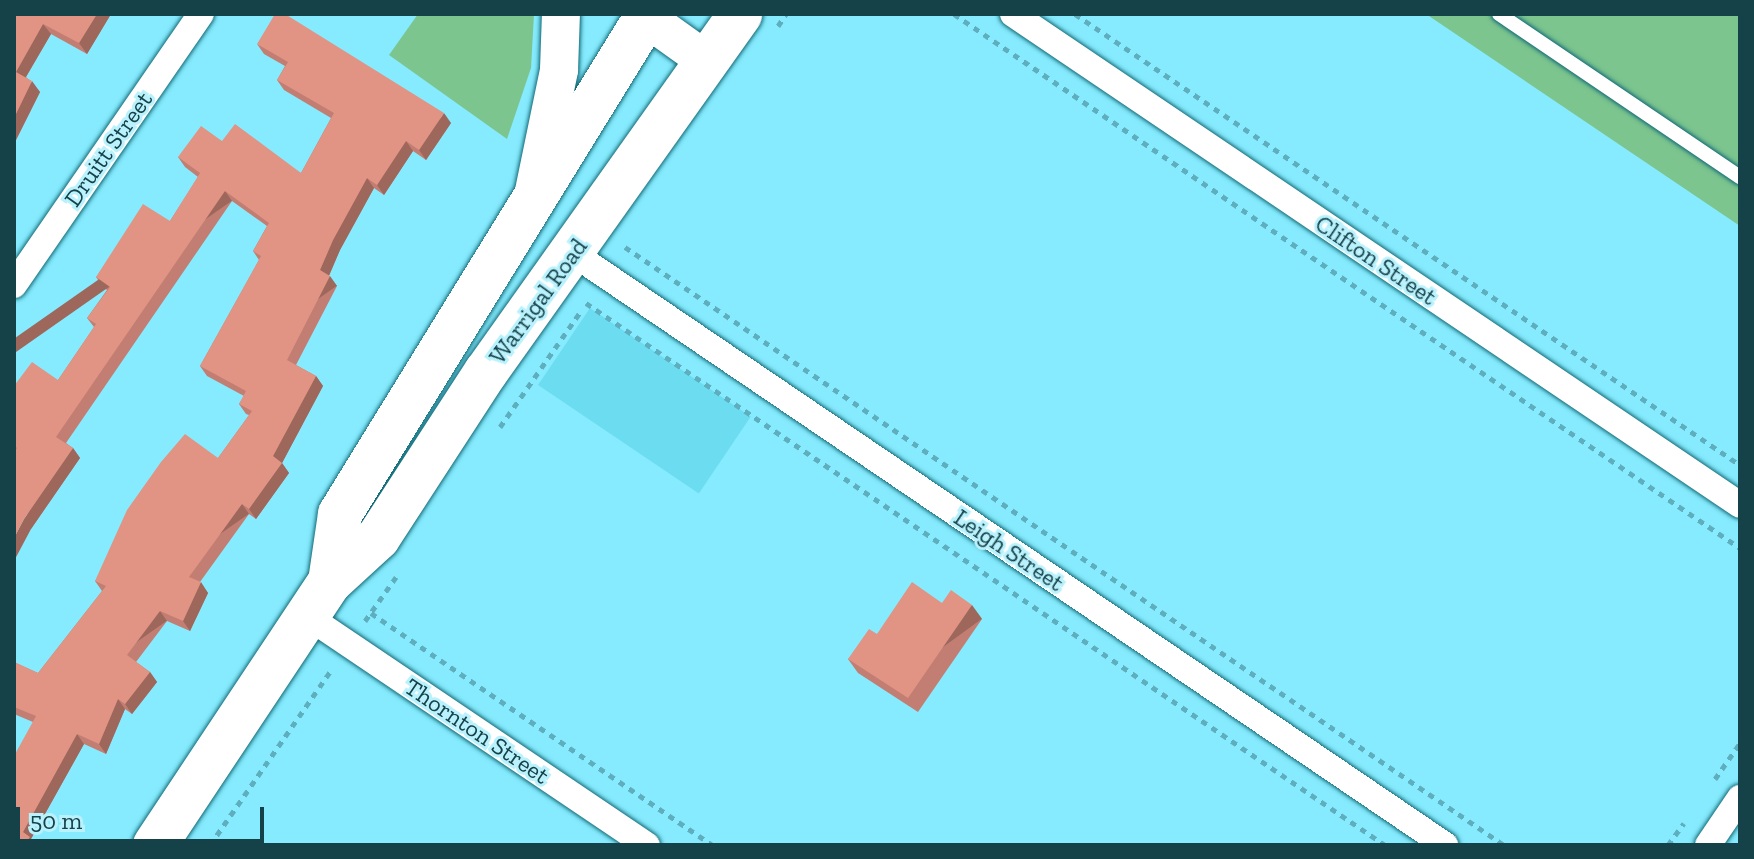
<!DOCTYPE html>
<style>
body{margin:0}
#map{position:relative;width:1754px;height:859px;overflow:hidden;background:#86ebfe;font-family:"Zilla Slab",serif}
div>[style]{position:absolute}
.built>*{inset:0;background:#6cddf1;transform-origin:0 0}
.green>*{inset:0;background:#7cc58f}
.path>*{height:5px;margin-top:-2.5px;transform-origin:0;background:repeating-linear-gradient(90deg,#5eaebd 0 6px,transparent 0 12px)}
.roads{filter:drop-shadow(0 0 2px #116976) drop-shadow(0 0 2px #116976)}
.service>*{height:14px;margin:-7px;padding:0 7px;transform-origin:7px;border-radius:7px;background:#fff}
.minor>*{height:26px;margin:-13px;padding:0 13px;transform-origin:13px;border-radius:13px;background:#fff}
.secondary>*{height:38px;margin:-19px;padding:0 19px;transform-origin:19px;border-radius:19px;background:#fff}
.trunk>*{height:44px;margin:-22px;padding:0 22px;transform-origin:22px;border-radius:22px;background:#fff}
.wall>*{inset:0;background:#c27e72}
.shaded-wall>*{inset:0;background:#9e675c;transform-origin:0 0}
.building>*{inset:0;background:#e19384}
span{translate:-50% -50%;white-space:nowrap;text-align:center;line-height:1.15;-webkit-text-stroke:6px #b9f2fd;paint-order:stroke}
.street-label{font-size:24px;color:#154148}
.frame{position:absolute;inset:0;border:16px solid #154148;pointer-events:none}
.scale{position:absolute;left:16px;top:807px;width:248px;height:36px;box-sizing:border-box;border:4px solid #154148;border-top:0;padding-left:10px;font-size:24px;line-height:28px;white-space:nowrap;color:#154148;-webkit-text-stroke:6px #b9f2fd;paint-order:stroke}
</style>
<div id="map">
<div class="built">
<i style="left:590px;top:308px;width:194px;height:93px;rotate:34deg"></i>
</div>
<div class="green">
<i style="clip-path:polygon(418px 14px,534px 14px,531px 68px,507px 139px,389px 55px)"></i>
<i style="clip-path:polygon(1426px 14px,1740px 14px,1740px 226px)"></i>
</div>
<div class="path">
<i style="left:954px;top:14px;width:950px;rotate:34.19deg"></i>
<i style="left:1075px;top:14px;width:804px;rotate:34.14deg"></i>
<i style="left:778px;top:26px;width:14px;rotate:-56deg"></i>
<i style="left:625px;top:247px;width:1063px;rotate:34.23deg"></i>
<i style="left:586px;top:303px;width:965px;rotate:34.15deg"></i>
<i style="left:500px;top:427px;width:141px;rotate:-55.1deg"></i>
<i style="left:371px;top:613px;width:412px;rotate:34.2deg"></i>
<i style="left:365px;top:621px;width:54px;rotate:-54.8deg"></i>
<i style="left:1715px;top:779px;width:44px;rotate:-55.2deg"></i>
<i style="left:210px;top:845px;width:214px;rotate:-55.3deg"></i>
<i style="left:1668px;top:845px;width:27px;rotate:-54deg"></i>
</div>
<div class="roads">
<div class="service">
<i style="left:1499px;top:14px;width:291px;rotate:34.1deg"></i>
</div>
<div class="minor">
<i style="left:1013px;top:14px;width:877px;rotate:34.03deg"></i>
<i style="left:574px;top:254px;width:1053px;rotate:34.16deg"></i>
<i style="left:14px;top:285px;width:329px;rotate:-55.4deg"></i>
<i style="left:307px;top:616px;width:410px;rotate:34deg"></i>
<i style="left:1708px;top:845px;width:57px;rotate:-55.8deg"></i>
</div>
<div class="secondary">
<i style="left:641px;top:14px;width:82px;rotate:35.6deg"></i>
<i style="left:534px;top:191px;width:124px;rotate:-78.3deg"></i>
<i style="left:559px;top:70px;width:56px;rotate:-88deg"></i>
</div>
<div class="trunk">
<i style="left:330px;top:582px;width:69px;rotate:-81.6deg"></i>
<i style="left:340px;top:514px;width:587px;rotate:-58.37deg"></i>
<i style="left:155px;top:845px;width:316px;rotate:-56.4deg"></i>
<i style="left:330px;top:582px;width:65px;rotate:-42.5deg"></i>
<i style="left:378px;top:538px;width:198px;rotate:-57deg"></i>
<i style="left:486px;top:372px;width:439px;rotate:-54.6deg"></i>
</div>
</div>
<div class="wall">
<i style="clip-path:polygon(14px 14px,111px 14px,87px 54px,51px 34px,26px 77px,40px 92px,14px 144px)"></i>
<i style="clip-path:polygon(257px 44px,451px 123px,426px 160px,413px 151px,384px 195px,374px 188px,340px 250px,329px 276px,337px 286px,296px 365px,316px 376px,323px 386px,282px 463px,289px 473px,256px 519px,249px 514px,200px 582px,208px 593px,190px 631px,167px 621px,136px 662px,150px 672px,157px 682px,132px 714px,125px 709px,106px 754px,84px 744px,31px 839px,36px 845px,14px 845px,33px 722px,14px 714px,14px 662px,38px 673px,102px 591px,95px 581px,218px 458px,249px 415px,246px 414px,239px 404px,244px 396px,207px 376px,200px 366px,259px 260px,253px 251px,267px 226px,232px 201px,66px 443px,73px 448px,80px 458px,31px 529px,14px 451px,14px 386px,58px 380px,94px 327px,87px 318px,107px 290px,103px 287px,96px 277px,170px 221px,198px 177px,185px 167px,178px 157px,222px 141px,301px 173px,331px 118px,284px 90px,277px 80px,285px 66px,264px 54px)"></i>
<i style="clip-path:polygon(942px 603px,982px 619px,918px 712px,858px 673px,848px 659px,877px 634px)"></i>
</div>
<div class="shaded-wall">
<i style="clip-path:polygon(97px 14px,111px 14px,87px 54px,79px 43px)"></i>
<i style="clip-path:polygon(43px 24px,51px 34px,23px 82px,16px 72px)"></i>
<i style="clip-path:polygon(32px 81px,40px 92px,14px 144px,14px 118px)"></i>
<i style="clip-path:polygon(444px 113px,451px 123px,426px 160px,419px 150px)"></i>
<i style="clip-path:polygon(406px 141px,413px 151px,384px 195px,377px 185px)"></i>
<i style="clip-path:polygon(367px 178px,374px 188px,340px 250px,327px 280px,320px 270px,333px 240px)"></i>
<i style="left:225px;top:191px;width:12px;height:298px;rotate:55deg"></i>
<i style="left:330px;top:276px;width:12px;height:94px;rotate:55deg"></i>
<i style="clip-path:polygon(316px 376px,323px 386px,281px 465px,282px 463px,289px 473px,256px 519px,249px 509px,273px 456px)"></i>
<i style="clip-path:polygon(73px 448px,80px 458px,31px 529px,14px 561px,14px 538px,24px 519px)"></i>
<i style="left:242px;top:504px;width:12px;height:90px;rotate:55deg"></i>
<i style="clip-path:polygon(201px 582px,208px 593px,190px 631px,183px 621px)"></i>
<i style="left:972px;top:605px;width:17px;height:113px;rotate:54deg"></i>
<i style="left:160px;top:611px;width:12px;height:55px;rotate:55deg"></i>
<i style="clip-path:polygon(150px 672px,157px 682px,132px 714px,125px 704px)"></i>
<i style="clip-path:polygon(118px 699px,125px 709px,106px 754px,99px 744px)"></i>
<i style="clip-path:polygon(77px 734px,84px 744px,31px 839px,36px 845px,24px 845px,23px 832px)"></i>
</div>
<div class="building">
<i style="clip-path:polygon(14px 14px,97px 14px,79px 43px,43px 24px,16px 72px,32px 81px,14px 118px)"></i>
<i style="clip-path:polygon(275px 14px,285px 14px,444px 113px,419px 150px,406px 141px,377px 185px,367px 178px,333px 240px,320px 270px,330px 276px,287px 360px,316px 376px,273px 456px,282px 463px,249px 509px,242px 504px,189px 577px,201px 582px,183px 621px,160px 611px,127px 655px,150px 672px,125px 704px,118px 699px,99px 744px,77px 734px,23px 832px,30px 837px,24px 845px,14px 845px,14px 756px,36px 716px,14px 707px,14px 662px,38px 673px,106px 586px,95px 581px,127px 510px,161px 462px,185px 434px,218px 458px,252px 411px,239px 404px,246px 391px,200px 366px,261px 256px,253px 251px,269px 223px,225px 191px,56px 437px,73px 448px,24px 519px,14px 538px,14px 452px,17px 448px,14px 446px,14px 386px,32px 362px,58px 380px,96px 324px,87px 318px,110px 287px,96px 277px,143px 204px,170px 221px,200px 173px,178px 157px,201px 126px,222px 141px,235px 124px,301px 173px,334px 113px,277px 80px,288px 62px,257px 44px)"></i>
<i style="clip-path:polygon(912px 582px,942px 603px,951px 590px,972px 605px,908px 698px,848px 659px,869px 629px,877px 634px)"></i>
</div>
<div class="street-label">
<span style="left:108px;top:149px;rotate:-55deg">Druitt Street</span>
<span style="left:1376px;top:260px;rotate:34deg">Clifton Street</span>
<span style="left:538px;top:301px;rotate:-54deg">Warrigal Road</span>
<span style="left:1009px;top:550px;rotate:34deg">Leigh Street</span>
<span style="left:477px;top:731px;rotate:34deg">Thornton Street</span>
</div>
<div class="frame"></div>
<div class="scale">50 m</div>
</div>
